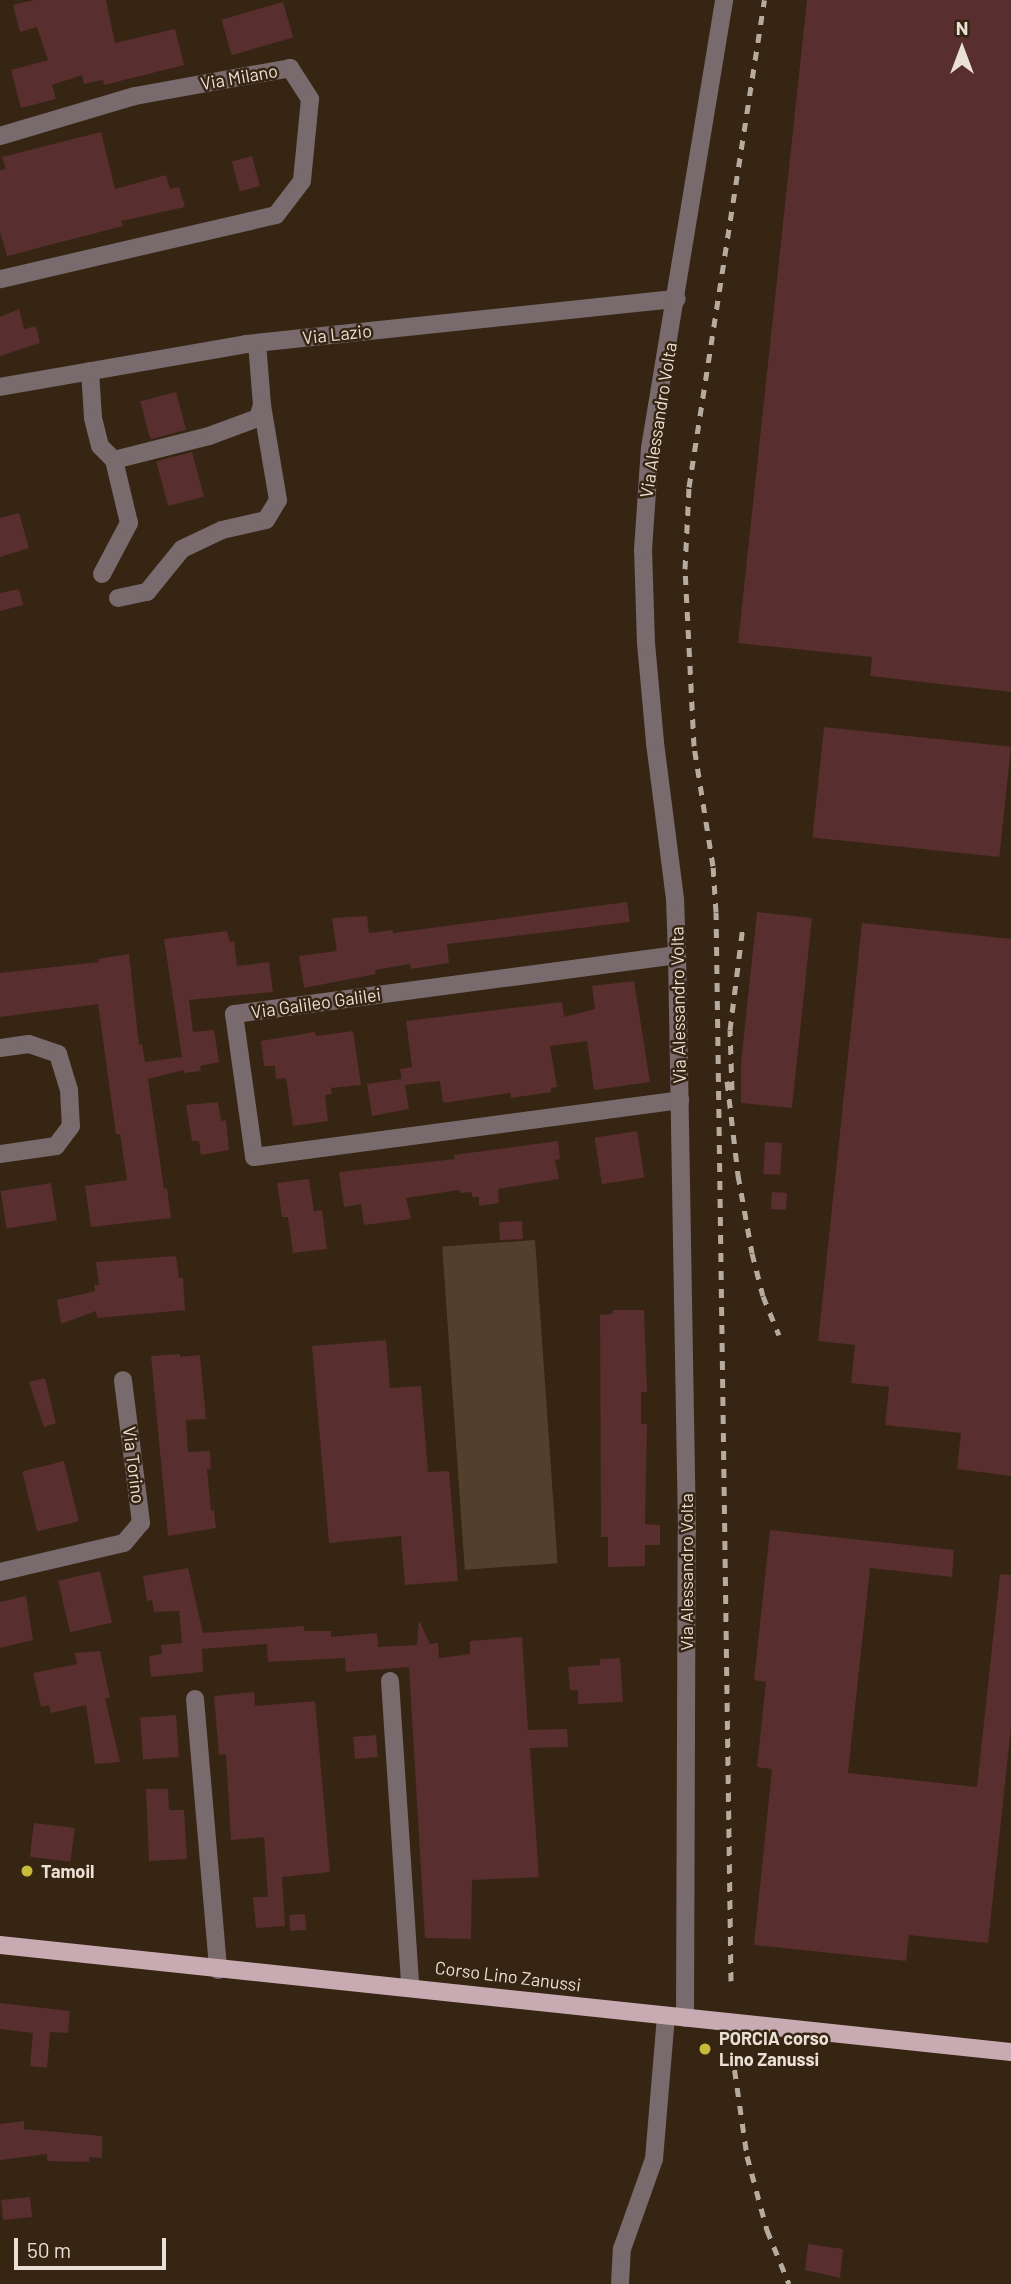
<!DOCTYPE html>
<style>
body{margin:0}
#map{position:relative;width:1011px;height:2284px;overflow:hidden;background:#362513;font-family:Barlow,sans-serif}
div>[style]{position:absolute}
.green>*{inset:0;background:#52402e;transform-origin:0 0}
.building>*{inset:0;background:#582e2e;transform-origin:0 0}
.minor>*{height:18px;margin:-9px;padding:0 9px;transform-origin:9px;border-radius:9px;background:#786a6d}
.major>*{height:18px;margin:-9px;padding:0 9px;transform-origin:9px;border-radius:9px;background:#c8abb2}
.rail>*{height:5px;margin-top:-2.5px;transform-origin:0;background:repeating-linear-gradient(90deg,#b7ab9e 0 9px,transparent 0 18px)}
.dots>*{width:19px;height:19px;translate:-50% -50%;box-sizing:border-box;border:4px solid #362513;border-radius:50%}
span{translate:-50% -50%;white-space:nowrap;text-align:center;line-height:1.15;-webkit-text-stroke:5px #362513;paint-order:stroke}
.street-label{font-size:18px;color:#ebe0d5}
.poi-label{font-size:18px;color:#ebe0d5;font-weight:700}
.left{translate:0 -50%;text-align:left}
.north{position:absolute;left:927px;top:14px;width:70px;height:70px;-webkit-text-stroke:5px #362513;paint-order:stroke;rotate:0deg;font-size:19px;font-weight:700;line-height:28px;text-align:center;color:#ebe0d5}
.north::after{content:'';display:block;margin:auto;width:24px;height:32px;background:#ebe0d5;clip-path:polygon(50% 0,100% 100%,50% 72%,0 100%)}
.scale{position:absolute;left:14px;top:2238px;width:152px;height:32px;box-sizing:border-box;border:4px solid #ebe0d5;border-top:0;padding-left:9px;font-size:21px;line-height:24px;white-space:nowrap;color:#ebe0d5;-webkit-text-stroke:5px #362513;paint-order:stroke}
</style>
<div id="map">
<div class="green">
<i style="left:535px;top:1240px;width:324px;height:93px;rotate:86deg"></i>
</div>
<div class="building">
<i style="clip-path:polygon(34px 0,106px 0,115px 43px,175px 29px,184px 65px,104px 85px,103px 80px,84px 84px,82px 75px,52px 85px,56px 99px,21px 108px,11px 70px,48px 60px,37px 27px,20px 32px,13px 5px)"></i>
<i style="clip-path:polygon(807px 0,1011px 0,1011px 692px,870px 676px,872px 657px,738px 643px)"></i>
<i style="left:283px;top:2px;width:37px;height:64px;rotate:74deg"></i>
<i style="clip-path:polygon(101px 132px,115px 189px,166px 175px,170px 189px,179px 187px,185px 207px,121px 221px,123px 226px,7px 256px,0 232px,0 170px,6px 169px,2px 157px)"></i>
<i style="left:252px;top:156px;width:31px;height:21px;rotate:75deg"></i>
<i style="clip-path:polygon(19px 309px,24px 329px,36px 326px,40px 343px,0 356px,0 317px)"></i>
<i style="left:176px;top:392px;width:39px;height:37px;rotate:75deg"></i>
<i style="left:192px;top:452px;width:46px;height:37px;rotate:75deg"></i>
<i style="clip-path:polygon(19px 513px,29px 548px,0 557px,0 518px)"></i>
<i style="clip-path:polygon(19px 589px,23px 605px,0 611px,0 593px)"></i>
<i style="left:824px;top:727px;width:188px;height:111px;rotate:6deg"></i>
<i style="clip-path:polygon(627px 902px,630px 922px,447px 944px,449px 963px,411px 969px,410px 964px,375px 970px,376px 974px,304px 988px,299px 956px,337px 951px,332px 918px,367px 916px,369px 933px,393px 930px,393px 933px)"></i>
<i style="clip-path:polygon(757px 912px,812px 918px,792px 1108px,741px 1103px,741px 1063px)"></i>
<i style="clip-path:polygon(862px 923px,1011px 939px,1011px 1476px,957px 1469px,961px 1433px,885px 1425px,889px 1387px,851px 1383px,855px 1345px,818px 1341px)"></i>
<i style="clip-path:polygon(227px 931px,230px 942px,234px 941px,237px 966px,269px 962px,273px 992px,189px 1000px,193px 1032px,214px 1030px,219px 1062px,200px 1066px,201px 1071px,184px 1073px,184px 1070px,148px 1079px,164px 1189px,167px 1188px,171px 1218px,91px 1227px,85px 1186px,127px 1180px,120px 1134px,116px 1134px,98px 1004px,0 1017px,0 973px,99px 962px,98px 959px,129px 954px,139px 1045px,142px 1044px,145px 1062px,182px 1057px,164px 939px)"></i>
<i style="clip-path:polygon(634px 981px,650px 1082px,594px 1090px,587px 1041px,550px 1046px,557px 1087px,551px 1088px,551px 1092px,511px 1098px,510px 1093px,443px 1103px,440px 1081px,405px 1085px,409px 1109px,372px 1116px,367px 1084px,402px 1079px,400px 1069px,412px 1067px,406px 1021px,562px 1002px,564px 1017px,595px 1009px,592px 986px)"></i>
<i style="clip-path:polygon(353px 1031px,361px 1085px,331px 1088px,332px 1094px,325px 1095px,328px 1121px,293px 1126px,286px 1078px,276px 1079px,275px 1066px,264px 1066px,261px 1041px,315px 1032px,316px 1036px)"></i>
<i style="clip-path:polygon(218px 1102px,221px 1121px,226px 1120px,229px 1150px,201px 1155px,199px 1141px,192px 1141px,186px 1105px)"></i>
<i style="left:637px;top:1131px;width:47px;height:43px;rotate:81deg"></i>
<i style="clip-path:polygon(558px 1141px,560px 1159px,555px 1160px,559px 1179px,498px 1189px,499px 1203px,479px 1206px,479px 1197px,472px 1197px,472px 1192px,460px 1193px,459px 1190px,406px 1198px,411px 1219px,364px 1225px,361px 1204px,344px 1207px,339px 1172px,455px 1159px,454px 1155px)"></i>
<i style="left:765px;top:1142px;width:17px;height:32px;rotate:3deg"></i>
<i style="clip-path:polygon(309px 1179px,314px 1211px,322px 1210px,327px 1249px,293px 1253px,288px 1217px,282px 1217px,277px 1183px)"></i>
<i style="left:51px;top:1183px;width:38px;height:51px;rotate:81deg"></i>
<i style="left:772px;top:1192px;width:15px;height:17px;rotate:4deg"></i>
<i style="left:522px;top:1221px;width:18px;height:23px;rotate:87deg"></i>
<i style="clip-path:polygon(176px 1256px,179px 1278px,183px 1278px,185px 1310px,97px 1318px,96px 1311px,61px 1324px,57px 1300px,95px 1291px,94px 1285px,99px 1285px,96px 1262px)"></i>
<i style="clip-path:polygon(613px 1310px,644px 1310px,647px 1392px,641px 1392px,641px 1424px,647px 1424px,645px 1524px,660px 1525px,660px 1545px,645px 1545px,645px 1566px,608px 1567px,608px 1537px,601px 1537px,600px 1315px,612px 1314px)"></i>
<i style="clip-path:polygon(386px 1340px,390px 1388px,421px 1386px,428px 1472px,449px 1471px,458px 1581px,405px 1585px,401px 1536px,329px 1543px,312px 1346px)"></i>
<i style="clip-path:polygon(180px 1354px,180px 1357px,200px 1355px,206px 1419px,186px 1420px,188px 1452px,210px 1451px,211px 1469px,207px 1469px,211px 1511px,214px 1510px,216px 1528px,168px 1536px,151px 1356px)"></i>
<i style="clip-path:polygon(45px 1378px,56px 1423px,44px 1427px,29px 1382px)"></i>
<i style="left:64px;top:1461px;width:62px;height:43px;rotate:76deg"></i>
<i style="clip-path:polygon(770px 1530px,954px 1550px,952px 1577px,870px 1568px,848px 1773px,977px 1787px,1000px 1574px,1011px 1575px,1011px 1727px,988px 1943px,909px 1935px,906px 1961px,754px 1945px,772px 1769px,757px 1767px,766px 1682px,754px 1680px)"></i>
<i style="clip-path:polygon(188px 1568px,203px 1633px,304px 1626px,304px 1631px,331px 1631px,331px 1637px,377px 1633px,378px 1647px,417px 1645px,419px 1620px,430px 1644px,438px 1643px,439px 1658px,470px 1654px,470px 1641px,522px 1637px,528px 1730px,567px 1729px,568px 1747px,530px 1748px,539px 1877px,472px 1880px,471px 1939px,425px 1938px,409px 1667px,346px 1672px,345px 1658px,268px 1662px,267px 1644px,202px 1649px,203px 1672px,151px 1677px,149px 1656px,162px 1654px,161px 1645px,182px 1643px,179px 1611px,154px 1612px,152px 1600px,147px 1601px,143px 1576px)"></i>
<i style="left:100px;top:1571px;width:53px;height:43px;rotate:77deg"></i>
<i style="clip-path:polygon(26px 1596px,33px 1640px,0 1648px,0 1602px)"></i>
<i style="clip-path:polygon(100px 1651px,110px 1698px,105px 1698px,120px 1762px,95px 1764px,86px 1705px,51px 1713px,49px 1705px,41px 1707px,33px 1673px,77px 1664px,75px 1653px)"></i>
<i style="clip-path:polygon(620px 1658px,623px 1702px,578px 1704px,578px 1690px,570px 1690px,568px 1667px,600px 1665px,600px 1659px)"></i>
<i style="clip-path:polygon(254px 1692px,255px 1706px,315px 1701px,330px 1872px,282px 1877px,285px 1926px,256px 1928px,253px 1897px,268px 1897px,264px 1837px,231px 1840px,226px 1754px,219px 1755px,214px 1696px)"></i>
<i style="left:176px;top:1715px;width:42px;height:36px;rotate:86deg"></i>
<i style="left:376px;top:1735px;width:22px;height:23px;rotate:85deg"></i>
<i style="clip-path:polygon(146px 1789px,168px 1789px,169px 1810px,184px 1810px,187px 1859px,149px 1861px)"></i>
<i style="left:34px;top:1823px;width:41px;height:34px;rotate:7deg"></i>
<i style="left:305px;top:1914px;width:16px;height:16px;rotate:86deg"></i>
<i style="clip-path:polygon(0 2003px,70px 2011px,68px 2033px,50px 2032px,47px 2068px,30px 2066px,33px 2033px,0 2029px)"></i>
<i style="clip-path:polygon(24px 2121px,24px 2129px,102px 2136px,102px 2158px,89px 2157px,89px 2162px,47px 2161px,47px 2154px,0 2160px,0 2124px)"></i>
<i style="left:30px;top:2197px;width:20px;height:29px;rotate:84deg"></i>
<i style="clip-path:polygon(808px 2244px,843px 2249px,840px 2278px,805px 2270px)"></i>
</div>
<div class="minor">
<i style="left:0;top:136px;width:141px;rotate:-16.5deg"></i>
<i style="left:135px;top:96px;width:158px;rotate:-10.2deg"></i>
<i style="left:290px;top:68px;width:37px;rotate:57deg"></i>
<i style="left:310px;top:99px;width:82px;rotate:95.6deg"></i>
<i style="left:302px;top:181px;width:43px;rotate:127.4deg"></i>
<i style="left:276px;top:215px;width:283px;rotate:166.9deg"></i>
<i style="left:90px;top:371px;width:47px;rotate:86.3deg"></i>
<i style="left:93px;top:418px;width:29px;rotate:76deg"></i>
<i style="left:100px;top:446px;width:20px;rotate:45deg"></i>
<i style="left:114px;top:460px;width:98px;rotate:-14.2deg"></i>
<i style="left:209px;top:436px;width:52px;rotate:-20.2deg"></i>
<i style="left:258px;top:418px;width:14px;rotate:-73deg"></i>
<i style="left:262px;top:405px;width:62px;rotate:-94.6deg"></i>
<i style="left:0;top:387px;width:250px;rotate:-9.9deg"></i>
<i style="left:246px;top:344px;width:433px;rotate:-6deg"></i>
<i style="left:102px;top:574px;width:58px;rotate:-62.1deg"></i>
<i style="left:129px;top:523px;width:65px;rotate:-103.4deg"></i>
<i style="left:118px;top:598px;width:30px;rotate:-12deg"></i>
<i style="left:147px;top:592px;width:55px;rotate:-50.9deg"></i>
<i style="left:182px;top:549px;width:44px;rotate:-25.4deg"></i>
<i style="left:222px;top:530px;width:45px;rotate:-12.8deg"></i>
<i style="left:266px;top:520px;width:23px;rotate:-59deg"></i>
<i style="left:278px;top:500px;width:96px;rotate:-99.6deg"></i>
<i style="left:677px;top:955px;width:447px;rotate:172.4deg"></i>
<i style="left:234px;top:1014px;width:144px;rotate:82deg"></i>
<i style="left:254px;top:1157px;width:430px;rotate:-7.6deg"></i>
<i style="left:0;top:1048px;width:29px;rotate:-8deg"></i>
<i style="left:29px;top:1044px;width:31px;rotate:19deg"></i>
<i style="left:58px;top:1054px;width:38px;rotate:73deg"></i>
<i style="left:69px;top:1090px;width:36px;rotate:87deg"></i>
<i style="left:71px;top:1126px;width:25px;rotate:127deg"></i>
<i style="left:56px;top:1146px;width:57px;rotate:171.9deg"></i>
<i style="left:0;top:1572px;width:127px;rotate:-13.2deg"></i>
<i style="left:124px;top:1543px;width:26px;rotate:-50deg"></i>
<i style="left:141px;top:1523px;width:144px;rotate:-97.2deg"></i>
<i style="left:390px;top:1681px;width:306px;rotate:86.2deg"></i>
<i style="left:195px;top:1699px;width:272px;rotate:85.1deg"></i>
<i style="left:685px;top:2018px;width:487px;rotate:-89.8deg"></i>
<i style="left:687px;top:1531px;width:576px;rotate:-90.99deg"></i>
<i style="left:677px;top:955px;width:56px;rotate:-92deg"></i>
<i style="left:675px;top:899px;width:158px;rotate:-97.3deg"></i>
<i style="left:655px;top:742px;width:98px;rotate:-95.2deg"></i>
<i style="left:646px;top:644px;width:94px;rotate:-91.8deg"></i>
<i style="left:643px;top:550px;width:102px;rotate:-86.1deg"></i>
<i style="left:650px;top:448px;width:454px;rotate:-80.6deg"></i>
<i style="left:620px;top:2284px;width:35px;rotate:-87deg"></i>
<i style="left:622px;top:2249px;width:96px;rotate:-70.4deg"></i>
<i style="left:654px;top:2159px;width:144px;rotate:-85.2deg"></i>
</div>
<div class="major">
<i style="left:0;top:1945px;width:1017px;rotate:6.04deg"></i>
</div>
<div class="rail">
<i style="left:727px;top:1081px;width:95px;rotate:83.3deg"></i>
<i style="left:738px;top:1175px;width:79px;rotate:79.8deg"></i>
<i style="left:752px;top:1253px;width:44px;rotate:75.7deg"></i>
<i style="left:763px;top:1296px;width:42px;rotate:67.7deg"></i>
<i style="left:732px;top:1090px;width:60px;rotate:-91.9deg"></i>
<i style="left:730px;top:1030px;width:105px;rotate:-82.9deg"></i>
<i style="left:731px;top:1981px;width:1069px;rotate:-90.8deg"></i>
<i style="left:716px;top:912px;width:46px;rotate:-93.7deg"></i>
<i style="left:713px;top:866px;width:121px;rotate:-99deg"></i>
<i style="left:694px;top:746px;width:177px;rotate:-92.9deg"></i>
<i style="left:685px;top:569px;width:82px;rotate:-87.2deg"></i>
<i style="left:689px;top:487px;width:493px;rotate:-81.2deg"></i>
<i style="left:732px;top:2052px;width:105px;rotate:81.8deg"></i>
<i style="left:747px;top:2156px;width:77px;rotate:74.9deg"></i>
<i style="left:767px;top:2230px;width:58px;rotate:67.8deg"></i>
</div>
<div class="dots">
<i style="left:27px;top:1871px;background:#c8bb3b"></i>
<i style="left:705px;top:2049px;background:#c8bb3b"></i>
</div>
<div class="street-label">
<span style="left:239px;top:77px;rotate:-10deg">Via Milano</span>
<span style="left:337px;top:334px;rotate:-6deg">Via Lazio</span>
<span style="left:658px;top:420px;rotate:-81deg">Via Alessandro Volta</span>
<span style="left:316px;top:1003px;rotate:-8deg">Via Galileo Galilei</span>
<span style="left:678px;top:1005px;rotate:-91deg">Via Alessandro Volta</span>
<span style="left:134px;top:1465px;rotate:83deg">Via Torino</span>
<span style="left:686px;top:1572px;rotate:-90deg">Via Alessandro Volta</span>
<span style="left:508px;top:1976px;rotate:7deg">Corso Lino Zanussi</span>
</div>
<div class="poi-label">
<span class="left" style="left:41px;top:1871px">Tamoil</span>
<span class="left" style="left:719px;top:2049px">PORCIA corso<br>Lino Zanussi</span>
</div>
<div class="north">N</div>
<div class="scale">50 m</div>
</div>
